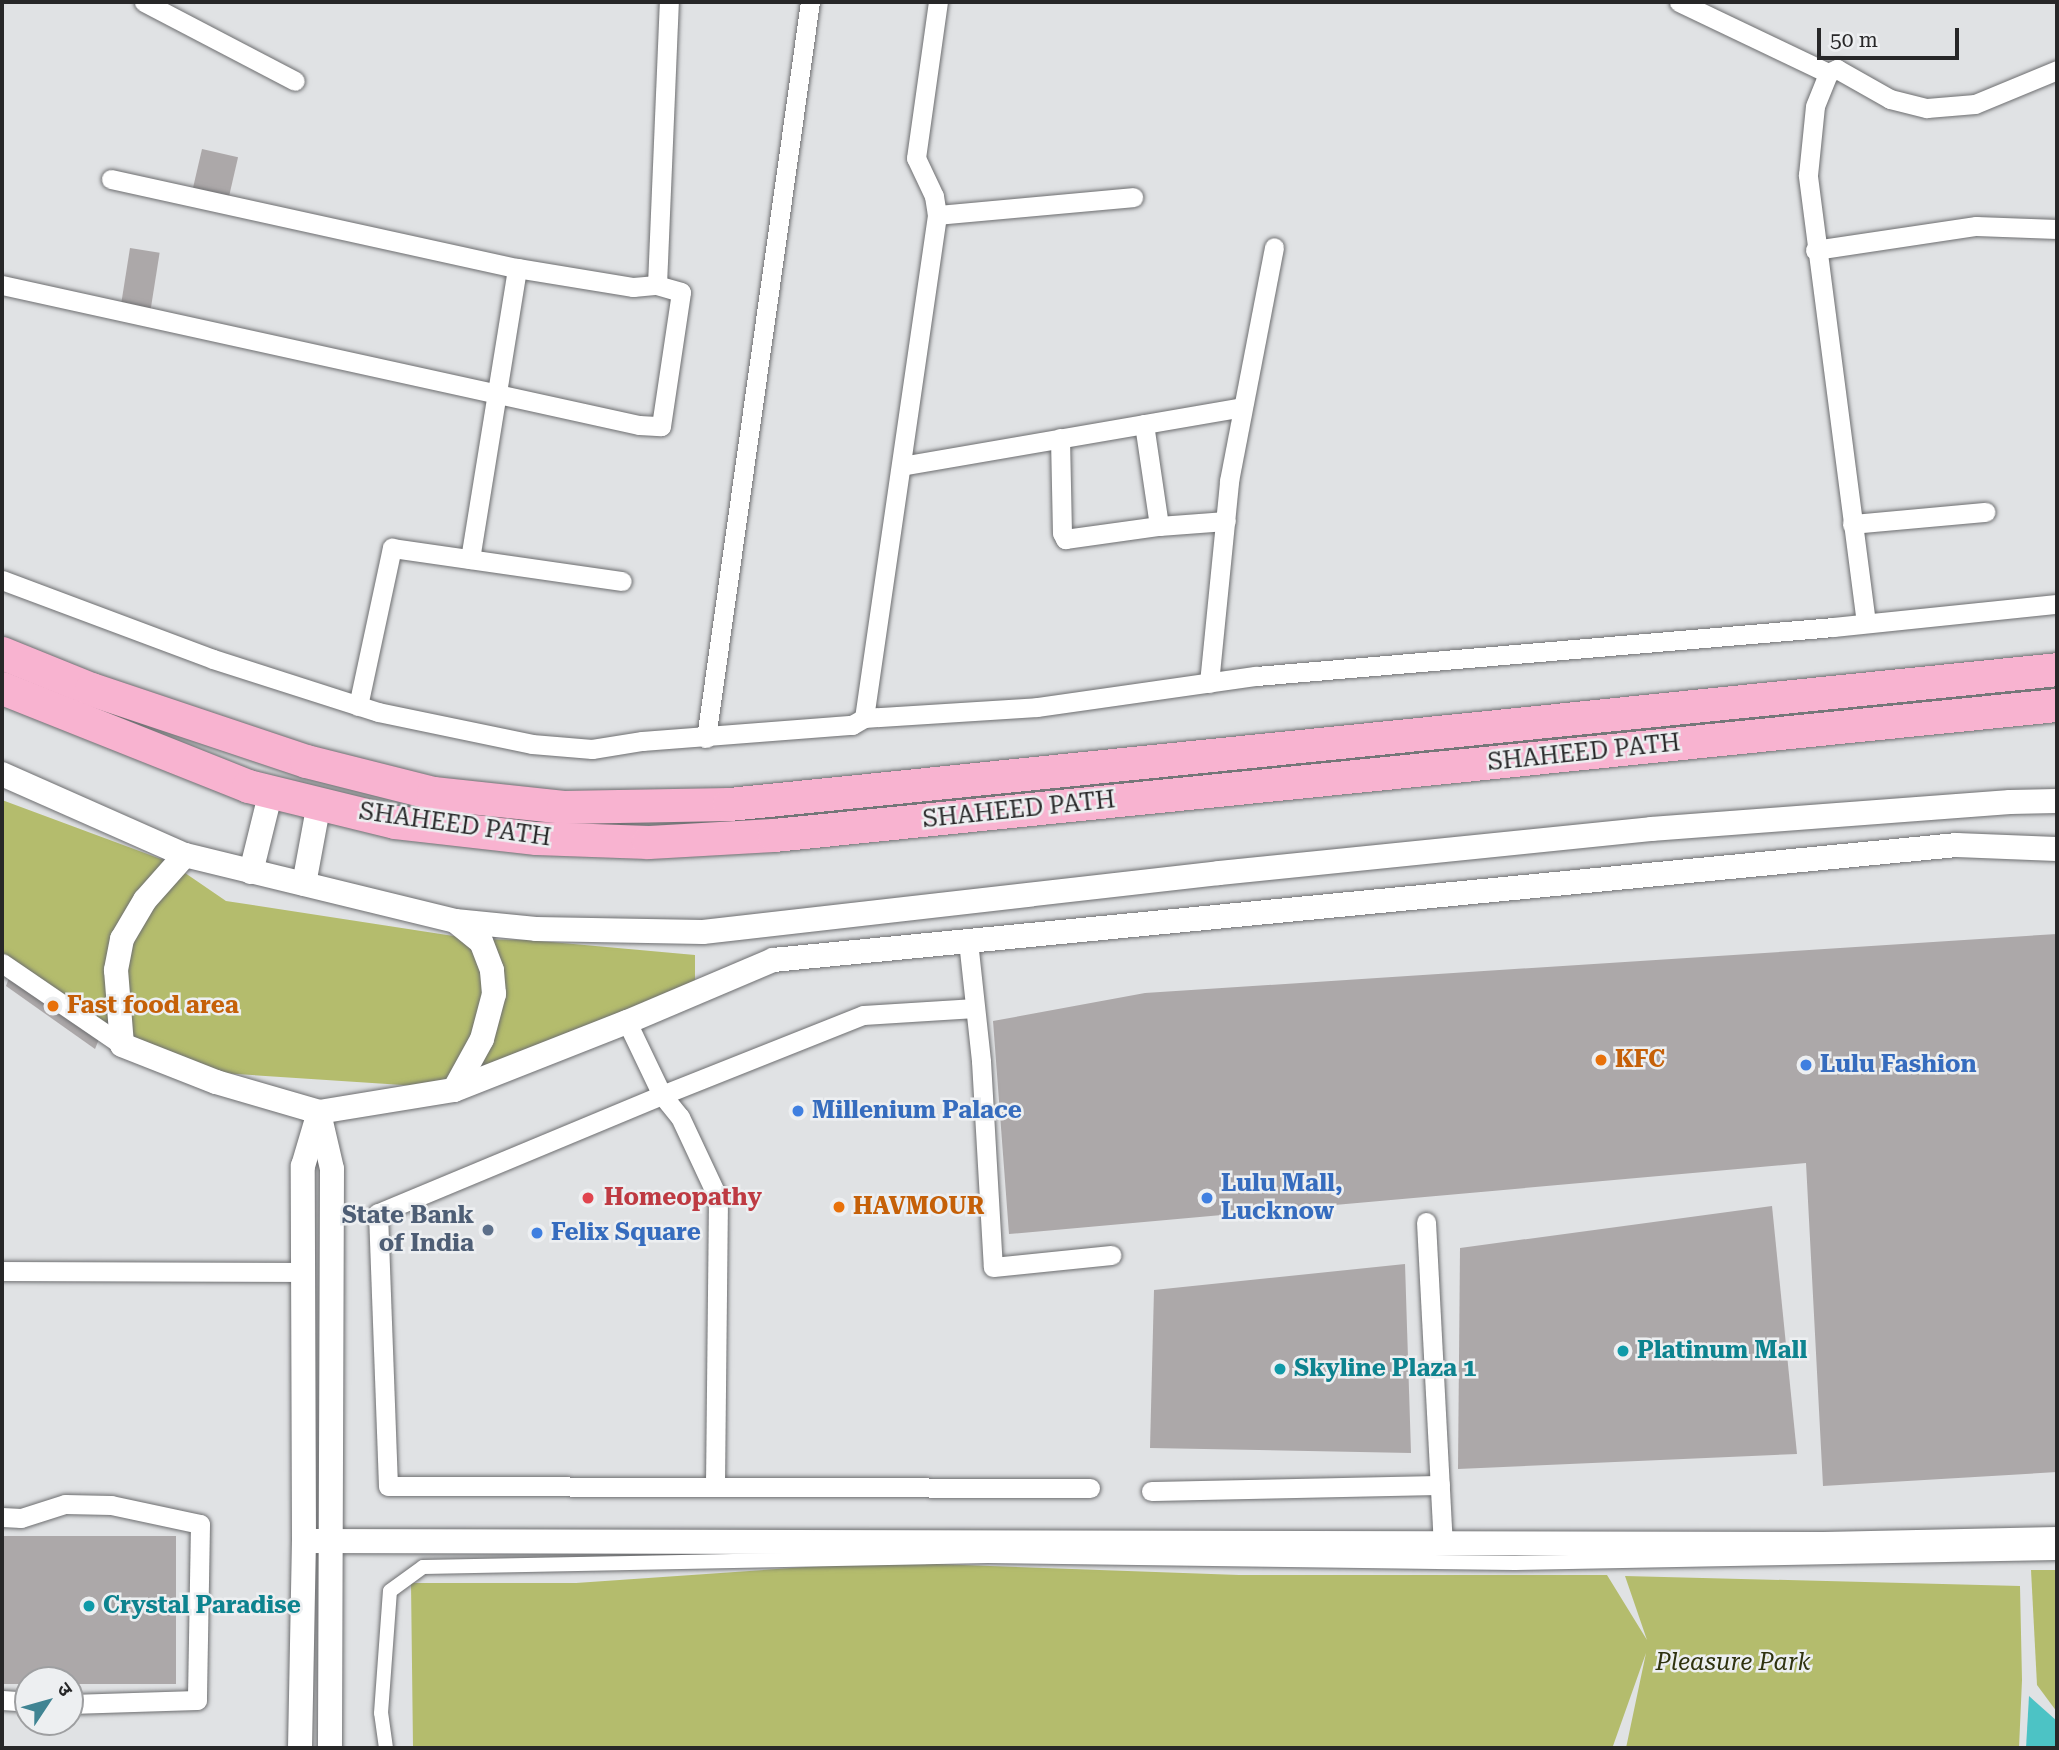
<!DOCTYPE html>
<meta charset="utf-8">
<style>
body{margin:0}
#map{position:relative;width:2059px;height:1750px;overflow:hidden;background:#e0e2e4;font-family:"Roboto Serif","Noto Sans Devanagari",serif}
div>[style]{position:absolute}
.green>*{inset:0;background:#b4bc6d}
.water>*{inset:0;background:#4cc3c5}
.building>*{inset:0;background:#aca8a9;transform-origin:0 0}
.roads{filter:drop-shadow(0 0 2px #6d6e70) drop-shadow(0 0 2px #6d6e70)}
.pedestrian>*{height:14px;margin:-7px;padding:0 7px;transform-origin:7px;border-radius:7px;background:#fff}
.minor>*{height:19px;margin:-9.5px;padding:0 9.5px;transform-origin:9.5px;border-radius:9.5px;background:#fff}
.tertiary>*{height:24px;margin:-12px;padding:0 12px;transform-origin:12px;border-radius:12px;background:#fff}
.trunk>*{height:33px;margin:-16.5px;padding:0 16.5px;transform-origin:16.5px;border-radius:16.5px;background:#f8b3d0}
.dots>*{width:19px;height:19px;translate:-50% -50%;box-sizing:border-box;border:4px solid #edeff1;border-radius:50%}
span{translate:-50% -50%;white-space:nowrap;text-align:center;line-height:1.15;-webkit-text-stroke:5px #edeff1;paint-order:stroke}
.street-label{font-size:24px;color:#272728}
.food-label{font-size:24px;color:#c56008;font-weight:700}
.left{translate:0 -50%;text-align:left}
.shop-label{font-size:24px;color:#366cbe;font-weight:700}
.health-label{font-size:24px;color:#be3a42;font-weight:700}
.service-label{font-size:24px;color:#4e5e75;font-weight:700}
.right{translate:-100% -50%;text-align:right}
.culture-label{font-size:24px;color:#0d838f;font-weight:700}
.park-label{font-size:24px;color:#2f320f;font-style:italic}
.frame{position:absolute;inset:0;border:4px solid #272728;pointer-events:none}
.north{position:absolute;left:14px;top:1666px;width:70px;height:70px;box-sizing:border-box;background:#edeff1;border:2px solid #9e9fa1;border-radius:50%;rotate:54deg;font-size:19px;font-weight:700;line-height:28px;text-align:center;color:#272728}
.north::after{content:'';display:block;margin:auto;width:24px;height:32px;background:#408493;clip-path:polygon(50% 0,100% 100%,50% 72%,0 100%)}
.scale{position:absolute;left:1817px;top:28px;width:142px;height:32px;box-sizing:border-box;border:4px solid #272728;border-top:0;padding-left:9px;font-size:21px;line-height:24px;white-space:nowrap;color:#272728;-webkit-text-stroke:5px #edeff1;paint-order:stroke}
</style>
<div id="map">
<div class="green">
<i style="clip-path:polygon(2px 800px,169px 862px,226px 901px,473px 939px,529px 940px,695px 955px,695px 984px,433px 1087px,175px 1070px,2px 958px)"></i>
<i style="clip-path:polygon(879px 1562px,1239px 1575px,1607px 1575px,1647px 1640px,1625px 1576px,2020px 1586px,2022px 1680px,2019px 1748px,1626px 1748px,1646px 1653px,1613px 1746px,1596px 1748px,413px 1748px,411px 1583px,576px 1583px)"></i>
<i style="clip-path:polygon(2031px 1570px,2057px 1570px,2057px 1712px,2037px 1685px)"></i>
</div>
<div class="water">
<i style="clip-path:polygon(2029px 1696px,2057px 1721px,2057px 1748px,2026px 1748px)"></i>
</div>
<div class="building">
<i style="left:202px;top:149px;width:37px;height:44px;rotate:13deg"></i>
<i style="left:130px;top:248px;width:30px;height:61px;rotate:9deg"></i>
<i style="clip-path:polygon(2057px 934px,2057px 1472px,1823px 1486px,1806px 1163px,1009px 1234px,993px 1021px,1145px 993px)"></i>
<i style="clip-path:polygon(12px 970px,104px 1027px,95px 1049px,6px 986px)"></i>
<i style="clip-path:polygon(1772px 1206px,1797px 1454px,1458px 1469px,1460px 1248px)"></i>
<i style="clip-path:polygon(1405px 1264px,1411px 1453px,1150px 1448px,1154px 1290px)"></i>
<i style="left:176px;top:1536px;width:148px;height:174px;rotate:90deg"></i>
</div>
<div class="roads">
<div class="pedestrian">
<i style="left:386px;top:1748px;width:35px;rotate:-98deg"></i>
<i style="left:381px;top:1713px;width:122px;rotate:-85.8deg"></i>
<i style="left:390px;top:1591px;width:41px;rotate:-36deg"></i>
<i style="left:423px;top:1567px;width:565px;rotate:-1.12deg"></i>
<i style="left:988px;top:1556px;width:527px;rotate:0.76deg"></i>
<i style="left:1515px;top:1563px;width:542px;rotate:-1.06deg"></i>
</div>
<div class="minor">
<i style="left:144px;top:2px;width:170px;rotate:27.6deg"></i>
<i style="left:1679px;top:2px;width:165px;rotate:25.5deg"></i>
<i style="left:111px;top:179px;width:416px;rotate:12.4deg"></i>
<i style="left:517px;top:268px;width:118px;rotate:9.3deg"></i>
<i style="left:633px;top:287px;width:24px;rotate:-5deg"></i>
<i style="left:657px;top:285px;width:283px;rotate:-87.6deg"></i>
<i style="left:937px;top:215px;width:197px;rotate:-5.2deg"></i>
<i style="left:1815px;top:250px;width:163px;rotate:-8.5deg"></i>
<i style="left:1976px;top:226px;width:81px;rotate:2.1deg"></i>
<i style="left:2px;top:285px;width:652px;rotate:12.4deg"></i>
<i style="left:639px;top:425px;width:22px;rotate:3deg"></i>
<i style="left:661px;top:426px;width:135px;rotate:-81.5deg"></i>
<i style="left:681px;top:292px;width:25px;rotate:-164deg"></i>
<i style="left:1144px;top:424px;width:103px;rotate:81.6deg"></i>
<i style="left:1159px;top:526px;width:67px;rotate:-4.3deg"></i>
<i style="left:1060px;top:438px;width:95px;rotate:88.8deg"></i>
<i style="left:1062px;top:533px;width:7px;rotate:63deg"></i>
<i style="left:1065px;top:539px;width:95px;rotate:-7.9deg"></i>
<i style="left:901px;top:466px;width:345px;rotate:-9.8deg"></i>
<i style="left:1852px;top:524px;width:134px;rotate:-5.2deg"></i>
<i style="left:470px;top:559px;width:295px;rotate:-80.8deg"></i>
<i style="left:2px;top:580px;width:225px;rotate:20.5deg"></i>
<i style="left:213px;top:659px;width:173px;rotate:17.8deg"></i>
<i style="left:378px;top:712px;width:157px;rotate:11.7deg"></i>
<i style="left:532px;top:744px;width:60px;rotate:4.8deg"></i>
<i style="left:592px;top:749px;width:51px;rotate:-9.1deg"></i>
<i style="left:642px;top:741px;width:211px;rotate:-4.4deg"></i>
<i style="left:852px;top:725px;width:14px;rotate:-30deg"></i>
<i style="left:864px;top:718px;width:173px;rotate:-3.6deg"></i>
<i style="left:1037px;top:707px;width:221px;rotate:-8.1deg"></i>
<i style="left:1256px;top:676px;width:579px;rotate:-4.85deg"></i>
<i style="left:1833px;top:627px;width:225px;rotate:-5.9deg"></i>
<i style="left:1866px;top:623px;width:452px;rotate:-97.4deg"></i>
<i style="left:1808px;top:175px;width:69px;rotate:-84.2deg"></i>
<i style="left:1815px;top:106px;width:35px;rotate:-68deg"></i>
<i style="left:1828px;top:73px;width:10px;rotate:-24deg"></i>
<i style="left:1837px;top:69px;width:61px;rotate:29.5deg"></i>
<i style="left:1890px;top:99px;width:38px;rotate:14deg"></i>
<i style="left:1927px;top:108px;width:48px;rotate:-4.8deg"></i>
<i style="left:1975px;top:104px;width:89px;rotate:-22.5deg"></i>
<i style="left:1209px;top:683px;width:203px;rotate:-84.3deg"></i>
<i style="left:1229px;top:481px;width:238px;rotate:-79.1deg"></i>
<i style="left:358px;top:706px;width:162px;rotate:-77.9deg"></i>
<i style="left:392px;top:548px;width:232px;rotate:8.2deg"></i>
<i style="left:864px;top:718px;width:508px;rotate:-81.74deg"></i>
<i style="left:937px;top:215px;width:19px;rotate:-99deg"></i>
<i style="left:934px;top:196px;width:42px;rotate:-115.3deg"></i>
<i style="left:916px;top:158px;width:158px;rotate:-82deg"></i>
<i style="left:706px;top:738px;width:743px;rotate:-81.96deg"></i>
<i style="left:968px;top:941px;width:121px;rotate:83.8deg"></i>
<i style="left:981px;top:1061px;width:206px;rotate:86.7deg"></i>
<i style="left:993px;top:1267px;width:119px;rotate:-5.8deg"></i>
<i style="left:2px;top:963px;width:145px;rotate:34.3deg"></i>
<i style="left:975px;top:1008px;width:112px;rotate:176.4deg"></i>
<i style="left:863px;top:1015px;width:216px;rotate:158.3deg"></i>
<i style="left:662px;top:1095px;width:308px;rotate:157.4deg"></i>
<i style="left:378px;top:1213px;width:273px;rotate:87.9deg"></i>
<i style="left:388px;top:1486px;width:702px;rotate:0.16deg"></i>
<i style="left:627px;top:1022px;width:81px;rotate:64.4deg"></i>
<i style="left:662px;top:1095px;width:28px;rotate:51deg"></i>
<i style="left:680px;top:1117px;width:89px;rotate:64.9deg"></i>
<i style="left:718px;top:1198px;width:287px;rotate:90.6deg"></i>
<i style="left:1426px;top:1222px;width:321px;rotate:87deg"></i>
<i style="left:2px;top:1271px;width:301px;rotate:0.2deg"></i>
<i style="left:1151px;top:1491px;width:289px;rotate:-1.2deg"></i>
<i style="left:2px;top:1517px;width:19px;rotate:3deg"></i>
<i style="left:21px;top:1518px;width:46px;rotate:-17.7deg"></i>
<i style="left:65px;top:1504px;width:46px;rotate:1.2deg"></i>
<i style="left:111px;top:1505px;width:91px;rotate:12.1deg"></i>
<i style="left:200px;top:1524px;width:176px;rotate:91deg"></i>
<i style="left:197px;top:1700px;width:127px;rotate:178.2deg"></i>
<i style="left:2px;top:1700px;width:26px;rotate:4deg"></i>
</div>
<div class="tertiary">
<i style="left:2px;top:774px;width:200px;rotate:23.9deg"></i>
<i style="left:185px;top:855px;width:278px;rotate:13.7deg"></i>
<i style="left:455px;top:921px;width:81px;rotate:5.6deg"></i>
<i style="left:536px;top:929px;width:167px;rotate:1deg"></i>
<i style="left:703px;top:932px;width:519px;rotate:-6.52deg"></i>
<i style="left:1219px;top:873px;width:434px;rotate:-5.8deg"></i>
<i style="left:1651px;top:829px;width:360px;rotate:-4.3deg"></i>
<i style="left:2010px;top:802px;width:47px;rotate:-1.2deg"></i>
<i style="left:185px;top:855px;width:60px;rotate:131.6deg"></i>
<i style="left:145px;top:900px;width:45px;rotate:120.5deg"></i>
<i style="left:122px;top:939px;width:32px;rotate:101deg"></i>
<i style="left:116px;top:970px;width:75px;rotate:85.4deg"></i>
<i style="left:122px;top:1045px;width:101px;rotate:21.5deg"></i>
<i style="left:216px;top:1082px;width:107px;rotate:16.2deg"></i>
<i style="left:319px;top:1112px;width:137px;rotate:-9.3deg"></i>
<i style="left:454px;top:1090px;width:186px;rotate:-21.5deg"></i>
<i style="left:627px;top:1022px;width:159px;rotate:-23deg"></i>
<i style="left:773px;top:960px;width:1189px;rotate:-5.55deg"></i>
<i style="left:1956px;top:845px;width:101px;rotate:2.3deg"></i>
<i style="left:251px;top:872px;width:83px;rotate:-76.1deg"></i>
<i style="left:304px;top:884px;width:82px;rotate:-79.5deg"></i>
<i style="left:454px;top:1090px;width:58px;rotate:-61.2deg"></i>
<i style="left:482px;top:1039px;width:47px;rotate:-75.1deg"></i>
<i style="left:494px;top:994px;width:24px;rotate:-95deg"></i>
<i style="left:492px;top:970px;width:30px;rotate:-111deg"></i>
<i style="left:481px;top:942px;width:33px;rotate:-141deg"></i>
<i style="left:319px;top:1113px;width:57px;rotate:76.9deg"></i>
<i style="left:332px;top:1169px;width:579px;rotate:90.2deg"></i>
<i style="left:304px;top:1541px;width:1520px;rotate:0.11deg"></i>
<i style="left:1824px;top:1544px;width:233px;rotate:-1.2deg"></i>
<i style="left:300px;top:1748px;width:207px;rotate:-88.9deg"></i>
<i style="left:304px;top:1541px;width:375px;rotate:-90.2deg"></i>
<i style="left:303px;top:1166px;width:56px;rotate:-73.5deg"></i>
</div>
<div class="trunk">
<i style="left:2px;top:653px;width:96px;rotate:22deg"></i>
<i style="left:91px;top:689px;width:227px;rotate:18.5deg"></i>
<i style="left:306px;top:761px;width:131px;rotate:14.1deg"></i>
<i style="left:433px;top:793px;width:131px;rotate:6.1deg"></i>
<i style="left:563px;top:807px;width:166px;rotate:-1deg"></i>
<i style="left:729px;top:804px;width:1335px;rotate:-5.8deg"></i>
<i style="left:2px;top:688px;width:265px;rotate:21.7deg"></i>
<i style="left:248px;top:786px;width:151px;rotate:13.8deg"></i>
<i style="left:395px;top:822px;width:142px;rotate:6.5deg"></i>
<i style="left:536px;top:838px;width:112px;rotate:2deg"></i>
<i style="left:648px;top:842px;width:126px;rotate:-3.2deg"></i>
<i style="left:774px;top:835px;width:1290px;rotate:-5.79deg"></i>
</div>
</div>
<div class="dots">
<i style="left:53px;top:1006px;background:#e8710a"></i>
<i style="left:1601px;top:1060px;background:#e8710a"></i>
<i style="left:1806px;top:1065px;background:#3f7fe0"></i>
<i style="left:798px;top:1111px;background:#3f7fe0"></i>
<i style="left:588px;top:1198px;background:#e0444e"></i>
<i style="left:1207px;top:1198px;background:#3f7fe0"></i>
<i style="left:839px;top:1207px;background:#e8710a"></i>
<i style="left:488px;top:1230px;background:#5c6f8a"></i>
<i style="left:537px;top:1233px;background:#3f7fe0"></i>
<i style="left:1623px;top:1351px;background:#0f9aa8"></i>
<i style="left:1280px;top:1369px;background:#0f9aa8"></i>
<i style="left:89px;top:1606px;background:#0f9aa8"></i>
</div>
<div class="street-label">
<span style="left:1584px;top:753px;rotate:-6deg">SHAHEED PATH</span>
<span style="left:1019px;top:810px;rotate:-6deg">SHAHEED PATH</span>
<span style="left:455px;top:825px;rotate:8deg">SHAHEED PATH</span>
</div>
<div class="food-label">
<span class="left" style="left:67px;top:1006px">Fast food area</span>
<span class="left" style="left:1615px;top:1060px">KFC</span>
<span class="left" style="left:853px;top:1207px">HAVMOUR</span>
</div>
<div class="shop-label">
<span class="left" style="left:1820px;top:1065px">Lulu Fashion</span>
<span class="left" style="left:812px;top:1111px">Millenium Palace</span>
<span class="left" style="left:1221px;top:1198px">Lulu Mall,<br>Lucknow</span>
<span class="left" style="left:551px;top:1233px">Felix Square</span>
</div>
<div class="health-label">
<span class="left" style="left:604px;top:1198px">Homeopathy</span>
</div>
<div class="service-label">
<span class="right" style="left:474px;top:1230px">State Bank<br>of India</span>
</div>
<div class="culture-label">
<span class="left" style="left:1637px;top:1351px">Platinum Mall</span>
<span class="left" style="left:1294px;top:1369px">Skyline Plaza 1</span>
<span class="left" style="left:103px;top:1606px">Crystal Paradise</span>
</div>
<div class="park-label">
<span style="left:1733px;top:1663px">Pleasure Park</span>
</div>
<div class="frame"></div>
<div class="north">उ</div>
<div class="scale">50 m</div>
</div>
